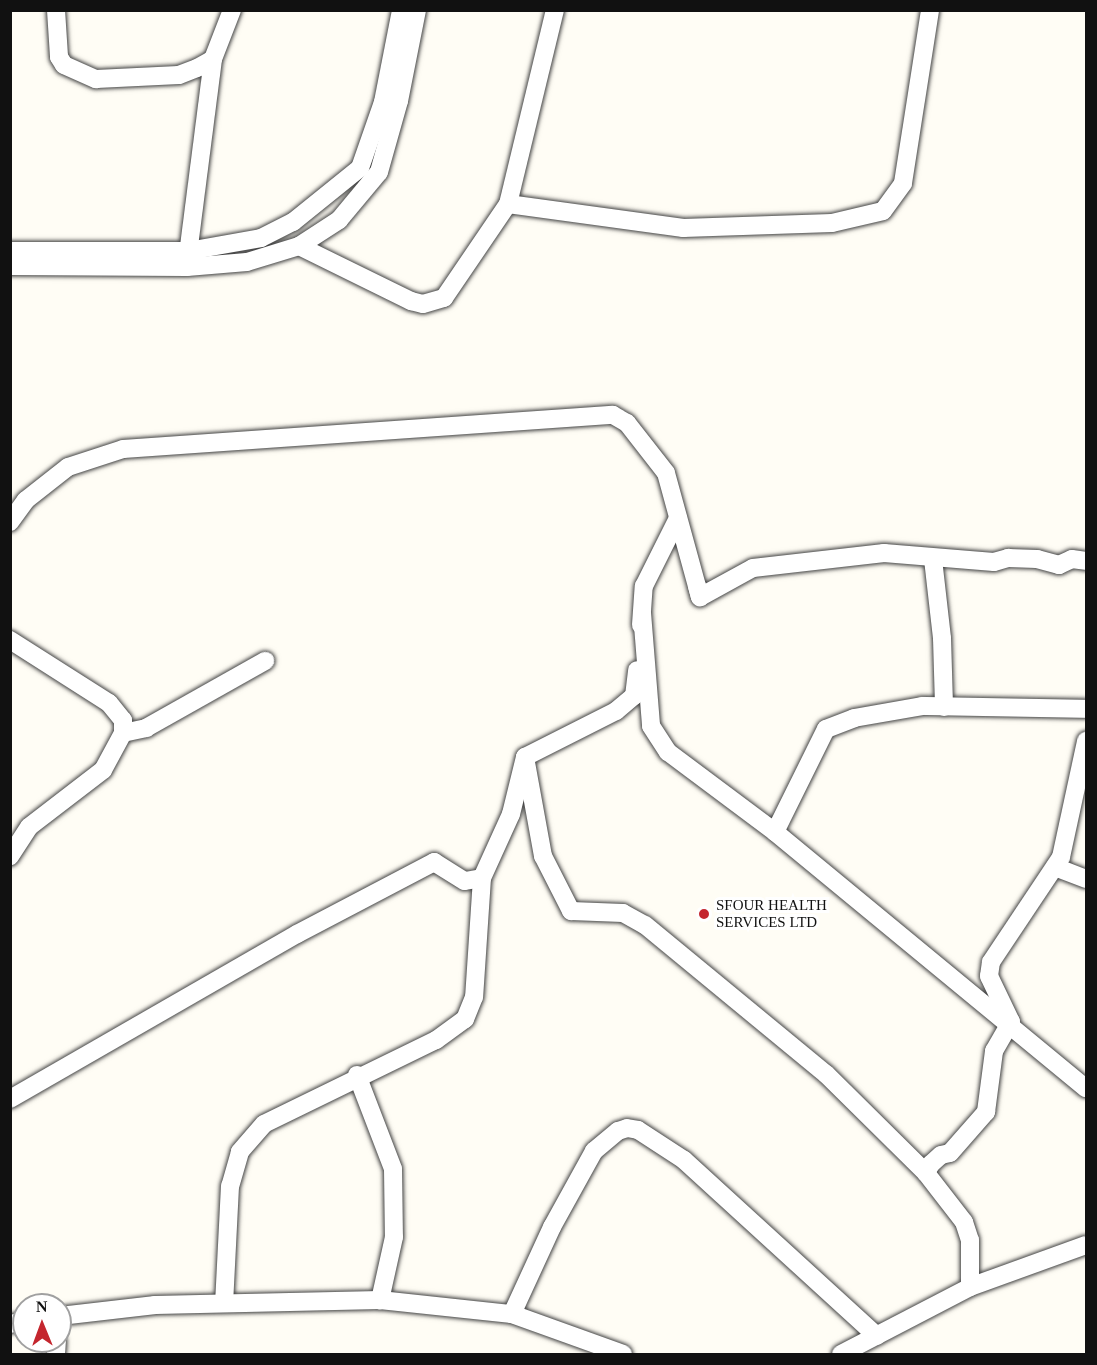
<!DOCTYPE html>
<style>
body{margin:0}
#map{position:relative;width:1097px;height:1365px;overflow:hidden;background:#fffdf5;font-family:"Times New Roman",serif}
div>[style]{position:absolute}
.roads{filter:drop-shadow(0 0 2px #444) drop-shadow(0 0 2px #444)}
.minor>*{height:18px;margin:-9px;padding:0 9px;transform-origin:9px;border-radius:9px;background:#fff}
.dots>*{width:16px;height:16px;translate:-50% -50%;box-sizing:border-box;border:3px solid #fff;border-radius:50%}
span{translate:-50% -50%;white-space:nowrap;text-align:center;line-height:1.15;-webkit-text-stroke:6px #fff;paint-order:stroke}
.poi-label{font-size:15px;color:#111}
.left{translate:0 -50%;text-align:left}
.frame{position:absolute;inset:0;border:12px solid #111;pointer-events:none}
.north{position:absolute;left:12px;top:1293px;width:60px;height:60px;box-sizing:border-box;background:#fff;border:2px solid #a0a0a0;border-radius:50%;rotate:359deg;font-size:16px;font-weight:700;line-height:24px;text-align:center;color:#111}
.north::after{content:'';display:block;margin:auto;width:21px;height:27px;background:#c4262e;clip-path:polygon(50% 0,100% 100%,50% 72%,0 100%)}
</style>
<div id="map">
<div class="roads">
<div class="minor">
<i style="left:56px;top:10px;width:47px;rotate:86.3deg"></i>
<i style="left:59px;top:57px;width:9px;rotate:58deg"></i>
<i style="left:64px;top:65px;width:35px;rotate:24deg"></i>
<i style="left:96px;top:79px;width:83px;rotate:-2.8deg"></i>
<i style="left:179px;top:75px;width:19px;rotate:-21deg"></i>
<i style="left:197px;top:68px;width:18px;rotate:-29deg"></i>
<i style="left:213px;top:59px;width:53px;rotate:-68.8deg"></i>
<i style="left:508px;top:204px;width:177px;rotate:7.8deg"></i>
<i style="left:683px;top:228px;width:149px;rotate:-1.9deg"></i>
<i style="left:832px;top:223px;width:52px;rotate:-13.2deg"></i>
<i style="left:883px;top:211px;width:34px;rotate:-54deg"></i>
<i style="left:903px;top:183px;width:175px;rotate:-81.1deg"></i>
<i style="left:299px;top:246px;width:125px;rotate:26.2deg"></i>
<i style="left:411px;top:301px;width:12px;rotate:14deg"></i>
<i style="left:423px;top:304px;width:22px;rotate:-16deg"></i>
<i style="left:444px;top:298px;width:114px;rotate:-55.8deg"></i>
<i style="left:508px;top:204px;width:200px;rotate:-76.4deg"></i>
<i style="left:10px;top:251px;width:178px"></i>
<i style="left:188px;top:251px;width:74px;rotate:-10.1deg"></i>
<i style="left:261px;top:238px;width:36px;rotate:-27deg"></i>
<i style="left:293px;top:222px;width:86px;rotate:-38.9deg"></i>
<i style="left:360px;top:168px;width:70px;rotate:-70.8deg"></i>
<i style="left:383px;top:102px;width:94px;rotate:-78.9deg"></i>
<i style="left:187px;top:262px;width:205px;rotate:-82.7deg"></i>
<i style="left:10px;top:266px;width:177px;rotate:0.3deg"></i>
<i style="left:187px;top:267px;width:60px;rotate:-4.8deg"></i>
<i style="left:247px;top:262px;width:54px;rotate:-17.1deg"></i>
<i style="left:299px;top:246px;width:48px;rotate:-33deg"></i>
<i style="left:339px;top:220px;width:62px;rotate:-50.2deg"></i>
<i style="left:379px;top:172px;width:74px;rotate:-74.3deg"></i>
<i style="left:399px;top:101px;width:93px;rotate:-78.8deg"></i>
<i style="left:10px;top:522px;width:27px;rotate:-54deg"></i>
<i style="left:26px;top:500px;width:53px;rotate:-38.2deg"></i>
<i style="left:68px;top:467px;width:58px;rotate:-18.1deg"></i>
<i style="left:123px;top:449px;width:491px;rotate:-4deg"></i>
<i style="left:613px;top:415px;width:16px;rotate:30deg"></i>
<i style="left:627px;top:423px;width:63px;rotate:52deg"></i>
<i style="left:666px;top:473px;width:129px;rotate:74.7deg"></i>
<i style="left:933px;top:559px;width:80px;rotate:83.5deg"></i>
<i style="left:942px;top:638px;width:69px;rotate:88.3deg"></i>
<i style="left:697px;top:586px;width:11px;rotate:75deg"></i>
<i style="left:700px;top:597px;width:60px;rotate:-28.7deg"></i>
<i style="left:753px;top:568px;width:132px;rotate:-6.5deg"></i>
<i style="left:884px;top:553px;width:110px;rotate:4.7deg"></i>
<i style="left:994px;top:562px;width:15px;rotate:-16deg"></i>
<i style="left:1008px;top:558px;width:29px;rotate:2deg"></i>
<i style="left:1037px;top:559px;width:23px;rotate:15deg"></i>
<i style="left:1059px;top:565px;width:14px;rotate:-25deg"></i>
<i style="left:1072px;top:559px;width:14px;rotate:8deg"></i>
<i style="left:642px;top:613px;width:113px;rotate:85.4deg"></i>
<i style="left:651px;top:726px;width:31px;rotate:57deg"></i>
<i style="left:668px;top:752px;width:134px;rotate:36.8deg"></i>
<i style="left:775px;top:832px;width:403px;rotate:39.5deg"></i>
<i style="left:641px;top:625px;width:39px;rotate:-86deg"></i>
<i style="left:644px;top:586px;width:76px;rotate:-63.4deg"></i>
<i style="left:10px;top:640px;width:117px;rotate:32.5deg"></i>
<i style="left:109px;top:703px;width:22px;rotate:51deg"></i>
<i style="left:123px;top:720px;width:13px;rotate:90deg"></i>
<i style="left:123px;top:733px;width:42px;rotate:118.4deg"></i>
<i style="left:103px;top:770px;width:93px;rotate:142.4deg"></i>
<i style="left:29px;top:827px;width:35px;rotate:123deg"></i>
<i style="left:123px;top:733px;width:24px;rotate:-12deg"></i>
<i style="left:146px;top:728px;width:137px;rotate:-29.4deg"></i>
<i style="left:525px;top:757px;width:101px;rotate:79.7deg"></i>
<i style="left:543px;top:856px;width:62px;rotate:63deg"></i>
<i style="left:571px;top:911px;width:52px;rotate:2.2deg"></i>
<i style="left:623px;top:913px;width:25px;rotate:29deg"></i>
<i style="left:645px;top:925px;width:234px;rotate:39.5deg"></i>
<i style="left:826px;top:1074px;width:141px;rotate:44.7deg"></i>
<i style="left:926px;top:1173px;width:62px;rotate:52.2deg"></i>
<i style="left:964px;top:1222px;width:19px;rotate:72deg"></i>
<i style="left:970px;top:1240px;width:47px;rotate:90deg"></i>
<i style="left:775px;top:832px;width:115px;rotate:-63.7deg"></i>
<i style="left:826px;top:729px;width:30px;rotate:-21deg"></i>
<i style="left:854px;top:718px;width:69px;rotate:-10deg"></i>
<i style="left:922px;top:706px;width:164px;rotate:1deg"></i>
<i style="left:1055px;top:867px;width:33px;rotate:21deg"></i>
<i style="left:482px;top:878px;width:70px;rotate:-65.6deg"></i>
<i style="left:511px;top:814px;width:59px;rotate:-76.2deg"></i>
<i style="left:525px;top:757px;width:102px;rotate:-26.8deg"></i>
<i style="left:616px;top:711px;width:23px;rotate:-40deg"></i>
<i style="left:634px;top:696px;width:26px;rotate:-83deg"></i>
<i style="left:357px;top:1075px;width:101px;rotate:69deg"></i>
<i style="left:393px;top:1169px;width:68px;rotate:89.2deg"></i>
<i style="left:394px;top:1237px;width:65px;rotate:102.5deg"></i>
<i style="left:10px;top:1099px;width:331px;rotate:-29.9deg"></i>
<i style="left:297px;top:934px;width:155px;rotate:-27.7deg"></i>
<i style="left:434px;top:862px;width:36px;rotate:32deg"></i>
<i style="left:465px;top:881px;width:17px;rotate:-10deg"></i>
<i style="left:482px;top:878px;width:119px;rotate:93.8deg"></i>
<i style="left:474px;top:997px;width:24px;rotate:112deg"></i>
<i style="left:465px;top:1019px;width:36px;rotate:144deg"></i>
<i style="left:436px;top:1040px;width:191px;rotate:154deg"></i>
<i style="left:264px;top:1124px;width:37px;rotate:131deg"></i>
<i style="left:240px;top:1152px;width:35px;rotate:106deg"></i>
<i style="left:230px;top:1186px;width:117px;rotate:92.9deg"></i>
<i style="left:926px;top:1173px;width:10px;rotate:-61deg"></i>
<i style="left:931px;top:1164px;width:13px;rotate:-42deg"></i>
<i style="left:941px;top:1155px;width:9px;rotate:-13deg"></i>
<i style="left:950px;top:1153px;width:55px;rotate:-48.7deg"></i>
<i style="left:986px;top:1112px;width:62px;rotate:-82.5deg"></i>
<i style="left:994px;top:1051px;width:34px;rotate:-60deg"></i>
<i style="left:1011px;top:1022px;width:51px;rotate:-115.6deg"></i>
<i style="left:989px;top:976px;width:14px;rotate:-82deg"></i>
<i style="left:991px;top:962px;width:126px;rotate:-56.3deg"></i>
<i style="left:1061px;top:857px;width:119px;rotate:-77.8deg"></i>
<i style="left:512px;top:1314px;width:96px;rotate:-65.3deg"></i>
<i style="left:552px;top:1227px;width:87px;rotate:-61.1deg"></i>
<i style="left:594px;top:1151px;width:31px;rotate:-40deg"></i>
<i style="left:618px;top:1131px;width:9px;rotate:-18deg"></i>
<i style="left:627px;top:1128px;width:11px;rotate:10deg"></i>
<i style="left:638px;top:1130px;width:55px;rotate:33.1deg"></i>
<i style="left:684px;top:1160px;width:261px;rotate:42.4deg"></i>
<i style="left:60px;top:1316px;width:96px;rotate:-6.6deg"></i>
<i style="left:155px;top:1305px;width:225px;rotate:-1.3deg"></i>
<i style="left:380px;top:1300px;width:133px;rotate:6.1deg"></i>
<i style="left:512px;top:1314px;width:118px;rotate:19.8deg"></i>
<i style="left:10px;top:1324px;width:14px;rotate:-12deg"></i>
<i style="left:56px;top:1354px;width:13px;rotate:-86deg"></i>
<i style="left:841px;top:1354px;width:145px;rotate:-27.4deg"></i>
<i style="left:970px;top:1287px;width:123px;rotate:-19.9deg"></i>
</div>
</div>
<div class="dots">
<i style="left:704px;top:914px;background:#c4262e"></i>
</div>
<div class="poi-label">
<span class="left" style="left:716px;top:914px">SFOUR HEALTH<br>SERVICES LTD</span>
</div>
<div class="frame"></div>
<div class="north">N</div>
</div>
